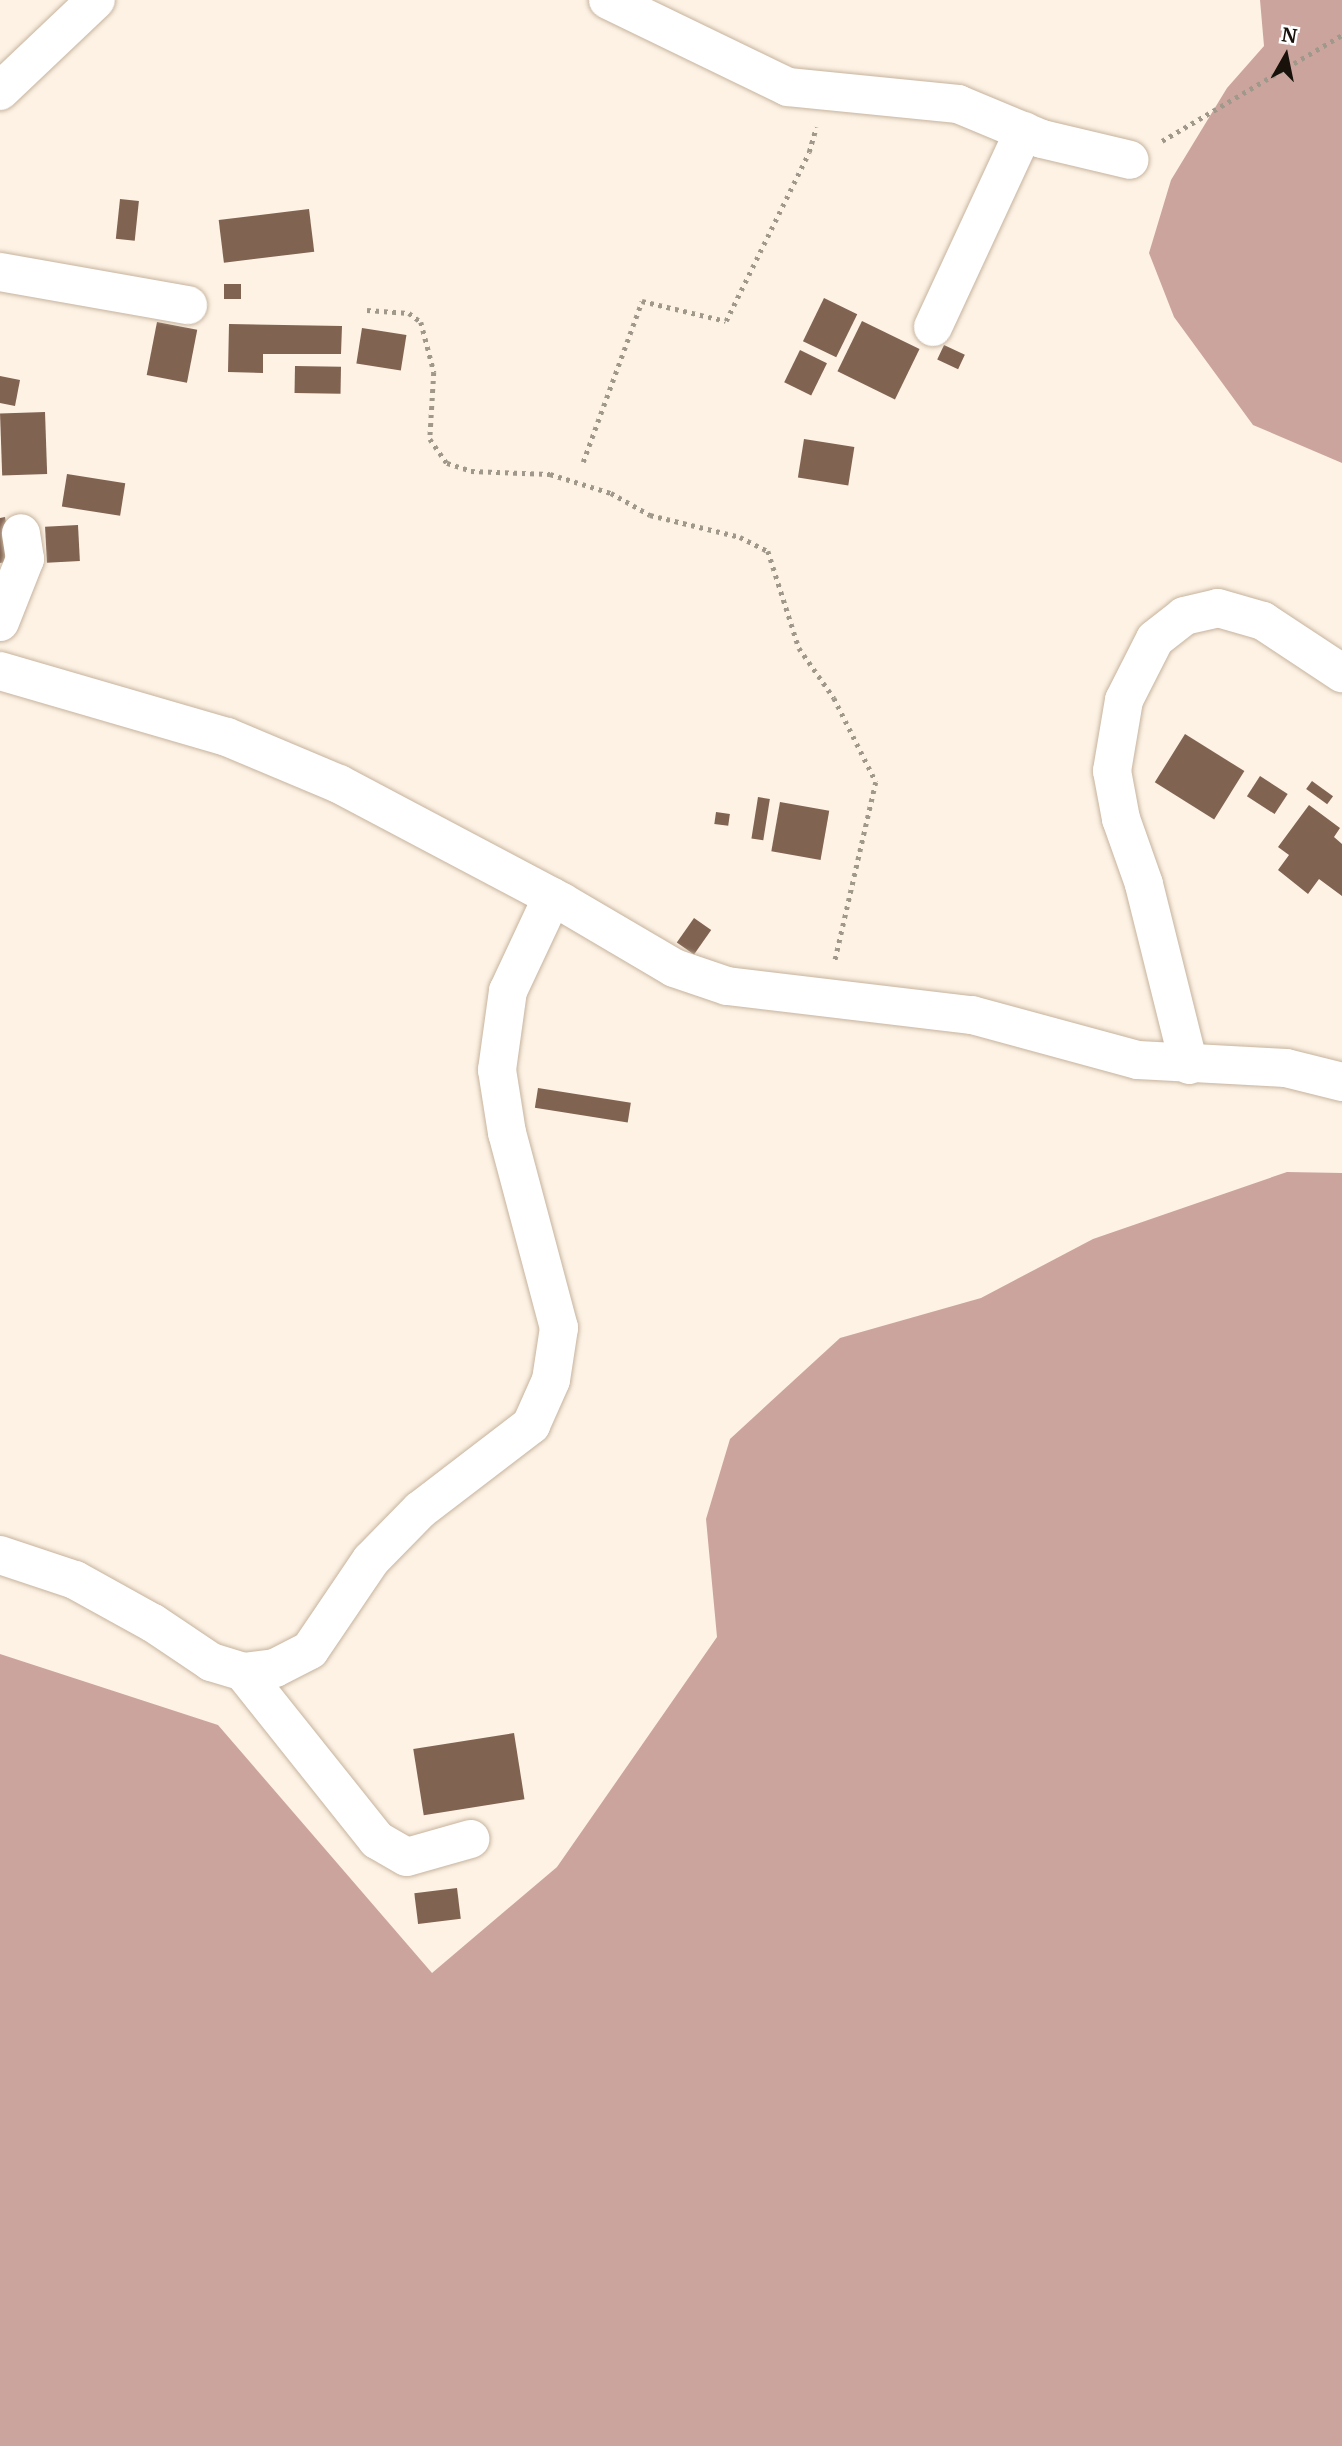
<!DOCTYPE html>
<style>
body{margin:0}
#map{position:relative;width:1342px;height:2446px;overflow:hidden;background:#fdf2e4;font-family:Merriweather,serif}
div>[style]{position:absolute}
.forest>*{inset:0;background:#cca49e}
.building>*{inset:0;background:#816352;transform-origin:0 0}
.path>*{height:4.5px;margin-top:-2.25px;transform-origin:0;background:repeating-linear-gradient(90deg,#a1988c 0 3.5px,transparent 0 8.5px)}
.roads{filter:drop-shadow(0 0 2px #c6b39e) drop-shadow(0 0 2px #c6b39e)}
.minor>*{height:38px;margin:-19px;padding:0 19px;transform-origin:19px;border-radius:19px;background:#fff}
span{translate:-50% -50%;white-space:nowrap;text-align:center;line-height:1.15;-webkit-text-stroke:6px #fff;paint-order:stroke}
.north{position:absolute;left:1251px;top:21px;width:70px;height:70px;-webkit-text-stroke:5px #fff;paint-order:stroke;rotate:9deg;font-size:19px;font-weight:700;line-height:28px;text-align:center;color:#18120a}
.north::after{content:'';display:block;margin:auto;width:24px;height:32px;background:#18120a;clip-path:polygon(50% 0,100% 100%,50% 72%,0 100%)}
</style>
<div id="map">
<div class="forest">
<i style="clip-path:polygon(1260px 0,1342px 0,1342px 463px,1253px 425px,1174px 317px,1149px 253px,1171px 180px,1227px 88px,1264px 46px)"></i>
<i style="clip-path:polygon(1287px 1172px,1342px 1173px,1342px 2446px,0 2446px,0 1654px,218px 1725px,432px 1973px,557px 1867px,717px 1637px,706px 1519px,730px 1439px,840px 1338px,981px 1298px,1093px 1239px)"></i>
</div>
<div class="building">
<i style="left:120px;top:199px;width:19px;height:40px;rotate:6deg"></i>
<i style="left:309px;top:209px;width:43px;height:91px;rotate:83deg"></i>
<i style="left:224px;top:284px;width:17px;height:15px"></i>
<i style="left:824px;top:298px;width:37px;height:48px;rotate:26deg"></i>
<i style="left:862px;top:321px;width:64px;height:56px;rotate:26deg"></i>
<i style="left:157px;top:322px;width:41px;height:54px;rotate:11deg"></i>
<i style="clip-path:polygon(229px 324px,342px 326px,341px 354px,263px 354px,263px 373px,228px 372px)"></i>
<i style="left:362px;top:328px;width:45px;height:36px;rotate:9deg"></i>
<i style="left:944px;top:345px;width:23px;height:16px;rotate:25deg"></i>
<i style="left:800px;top:350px;width:30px;height:36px;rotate:26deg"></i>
<i style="left:295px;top:366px;width:46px;height:27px;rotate:1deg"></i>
<i style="clip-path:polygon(0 376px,20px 380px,15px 406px,0 403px)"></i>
<i style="left:45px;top:412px;width:62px;height:45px;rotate:88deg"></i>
<i style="left:804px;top:439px;width:51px;height:39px;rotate:9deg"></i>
<i style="left:67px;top:474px;width:59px;height:33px;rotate:9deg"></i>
<i style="clip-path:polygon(5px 517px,12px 561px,0 563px,0 518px)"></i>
<i style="left:78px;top:525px;width:36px;height:33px;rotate:87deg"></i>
<i style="left:1185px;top:734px;width:70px;height:57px;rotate:32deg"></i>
<i style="left:1260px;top:776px;width:33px;height:24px;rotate:33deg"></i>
<i style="left:1312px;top:781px;width:26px;height:10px;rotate:36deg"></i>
<i style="left:758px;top:797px;width:12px;height:42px;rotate:9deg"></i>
<i style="left:780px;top:802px;width:50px;height:50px;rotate:10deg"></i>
<i style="clip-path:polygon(1309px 805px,1340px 828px,1334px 837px,1342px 844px,1342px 896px,1319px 879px,1308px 894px,1278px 870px,1289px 855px,1278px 847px)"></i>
<i style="left:716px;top:812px;width:14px;height:12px;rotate:8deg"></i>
<i style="left:694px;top:918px;width:21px;height:30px;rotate:35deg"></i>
<i style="left:538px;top:1088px;width:94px;height:20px;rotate:9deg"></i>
<i style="left:514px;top:1733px;width:67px;height:102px;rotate:81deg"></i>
<i style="left:457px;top:1888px;width:31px;height:43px;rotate:83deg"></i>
</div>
<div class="path">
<i style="left:1162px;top:141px;width:209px;rotate:-30.5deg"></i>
<i style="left:367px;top:310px;width:42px;rotate:4.1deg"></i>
<i style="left:409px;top:313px;width:15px;rotate:37deg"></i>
<i style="left:421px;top:322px;width:52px;rotate:75.4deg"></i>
<i style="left:434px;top:372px;width:67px;rotate:93.4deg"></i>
<i style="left:430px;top:439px;width:29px;rotate:55deg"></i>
<i style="left:447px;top:463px;width:25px;rotate:18deg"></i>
<i style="left:471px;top:471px;width:79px;rotate:2.2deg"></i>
<i style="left:550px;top:474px;width:64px;rotate:17.3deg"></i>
<i style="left:611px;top:493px;width:45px;rotate:29.4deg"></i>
<i style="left:650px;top:515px;width:93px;rotate:13.7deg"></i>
<i style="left:740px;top:537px;width:31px;rotate:27deg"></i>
<i style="left:768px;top:551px;width:102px;rotate:72.3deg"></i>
<i style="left:799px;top:648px;width:61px;rotate:55deg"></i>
<i style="left:834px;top:698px;width:94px;rotate:63.4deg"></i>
<i style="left:876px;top:782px;width:184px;rotate:102.9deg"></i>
<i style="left:583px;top:462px;width:171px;rotate:-69.9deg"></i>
<i style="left:642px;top:301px;width:86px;rotate:13.4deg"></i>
<i style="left:726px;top:321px;width:188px;rotate:-63.8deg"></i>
<i style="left:809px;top:152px;width:26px;rotate:-74deg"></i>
</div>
<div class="roads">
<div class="minor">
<i style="left:608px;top:0;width:200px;rotate:25.8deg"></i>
<i style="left:788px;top:87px;width:171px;rotate:5.7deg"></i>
<i style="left:958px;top:104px;width:91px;rotate:22.6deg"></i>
<i style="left:1042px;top:139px;width:90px;rotate:13.4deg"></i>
<i style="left:0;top:91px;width:132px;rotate:-43.5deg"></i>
<i style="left:0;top:272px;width:191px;rotate:10deg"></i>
<i style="left:933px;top:327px;width:216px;rotate:-65.1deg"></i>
<i style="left:0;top:622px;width:68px;rotate:-68.4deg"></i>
<i style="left:25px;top:559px;width:26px;rotate:-99deg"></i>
<i style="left:0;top:671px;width:236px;rotate:16.2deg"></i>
<i style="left:227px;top:737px;width:121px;rotate:22.8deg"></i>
<i style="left:339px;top:784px;width:252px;rotate:27.9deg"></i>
<i style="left:562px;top:902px;width:130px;rotate:30.5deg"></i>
<i style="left:674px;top:968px;width:56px;rotate:18.8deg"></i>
<i style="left:727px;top:986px;width:247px;rotate:6.8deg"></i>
<i style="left:972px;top:1015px;width:172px;rotate:15.2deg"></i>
<i style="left:1138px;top:1060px;width:148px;rotate:3.1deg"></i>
<i style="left:1286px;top:1068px;width:58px;rotate:14deg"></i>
<i style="left:1189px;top:1065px;width:187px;rotate:-104deg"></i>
<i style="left:1144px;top:884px;width:69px;rotate:-109.5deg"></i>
<i style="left:1121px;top:819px;width:49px;rotate:-100.6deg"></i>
<i style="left:1112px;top:771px;width:72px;rotate:-80.4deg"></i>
<i style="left:1124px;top:700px;width:68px;rotate:-63.1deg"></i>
<i style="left:1155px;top:639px;width:37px;rotate:-38deg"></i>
<i style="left:1184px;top:616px;width:35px;rotate:-13deg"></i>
<i style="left:1218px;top:608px;width:47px;rotate:16.1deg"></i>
<i style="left:1263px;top:621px;width:95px;rotate:33.4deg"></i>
<i style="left:0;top:1555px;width:79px;rotate:18.4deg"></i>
<i style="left:75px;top:1580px;width:89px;rotate:28.9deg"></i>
<i style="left:153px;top:1623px;width:70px;rotate:33.9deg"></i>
<i style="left:211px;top:1662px;width:34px;rotate:17deg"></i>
<i style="left:243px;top:1672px;width:32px;rotate:-7deg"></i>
<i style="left:275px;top:1668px;width:39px;rotate:-27deg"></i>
<i style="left:310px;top:1650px;width:109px;rotate:-55.9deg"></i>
<i style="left:371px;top:1560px;width:70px;rotate:-45.6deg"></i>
<i style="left:420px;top:1510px;width:140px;rotate:-37.4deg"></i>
<i style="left:531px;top:1425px;width:49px;rotate:-66deg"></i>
<i style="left:551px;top:1380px;width:53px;rotate:-81.3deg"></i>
<i style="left:559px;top:1328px;width:202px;rotate:-104.9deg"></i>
<i style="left:507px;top:1133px;width:64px;rotate:-99deg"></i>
<i style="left:497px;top:1070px;width:80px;rotate:-82.1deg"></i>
<i style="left:508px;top:991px;width:104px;rotate:-64.9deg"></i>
<i style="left:243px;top:1672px;width:215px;rotate:51.4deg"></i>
<i style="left:377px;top:1840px;width:34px;rotate:30deg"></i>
<i style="left:407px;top:1857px;width:66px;rotate:-15.9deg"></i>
</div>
</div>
<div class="north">N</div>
</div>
